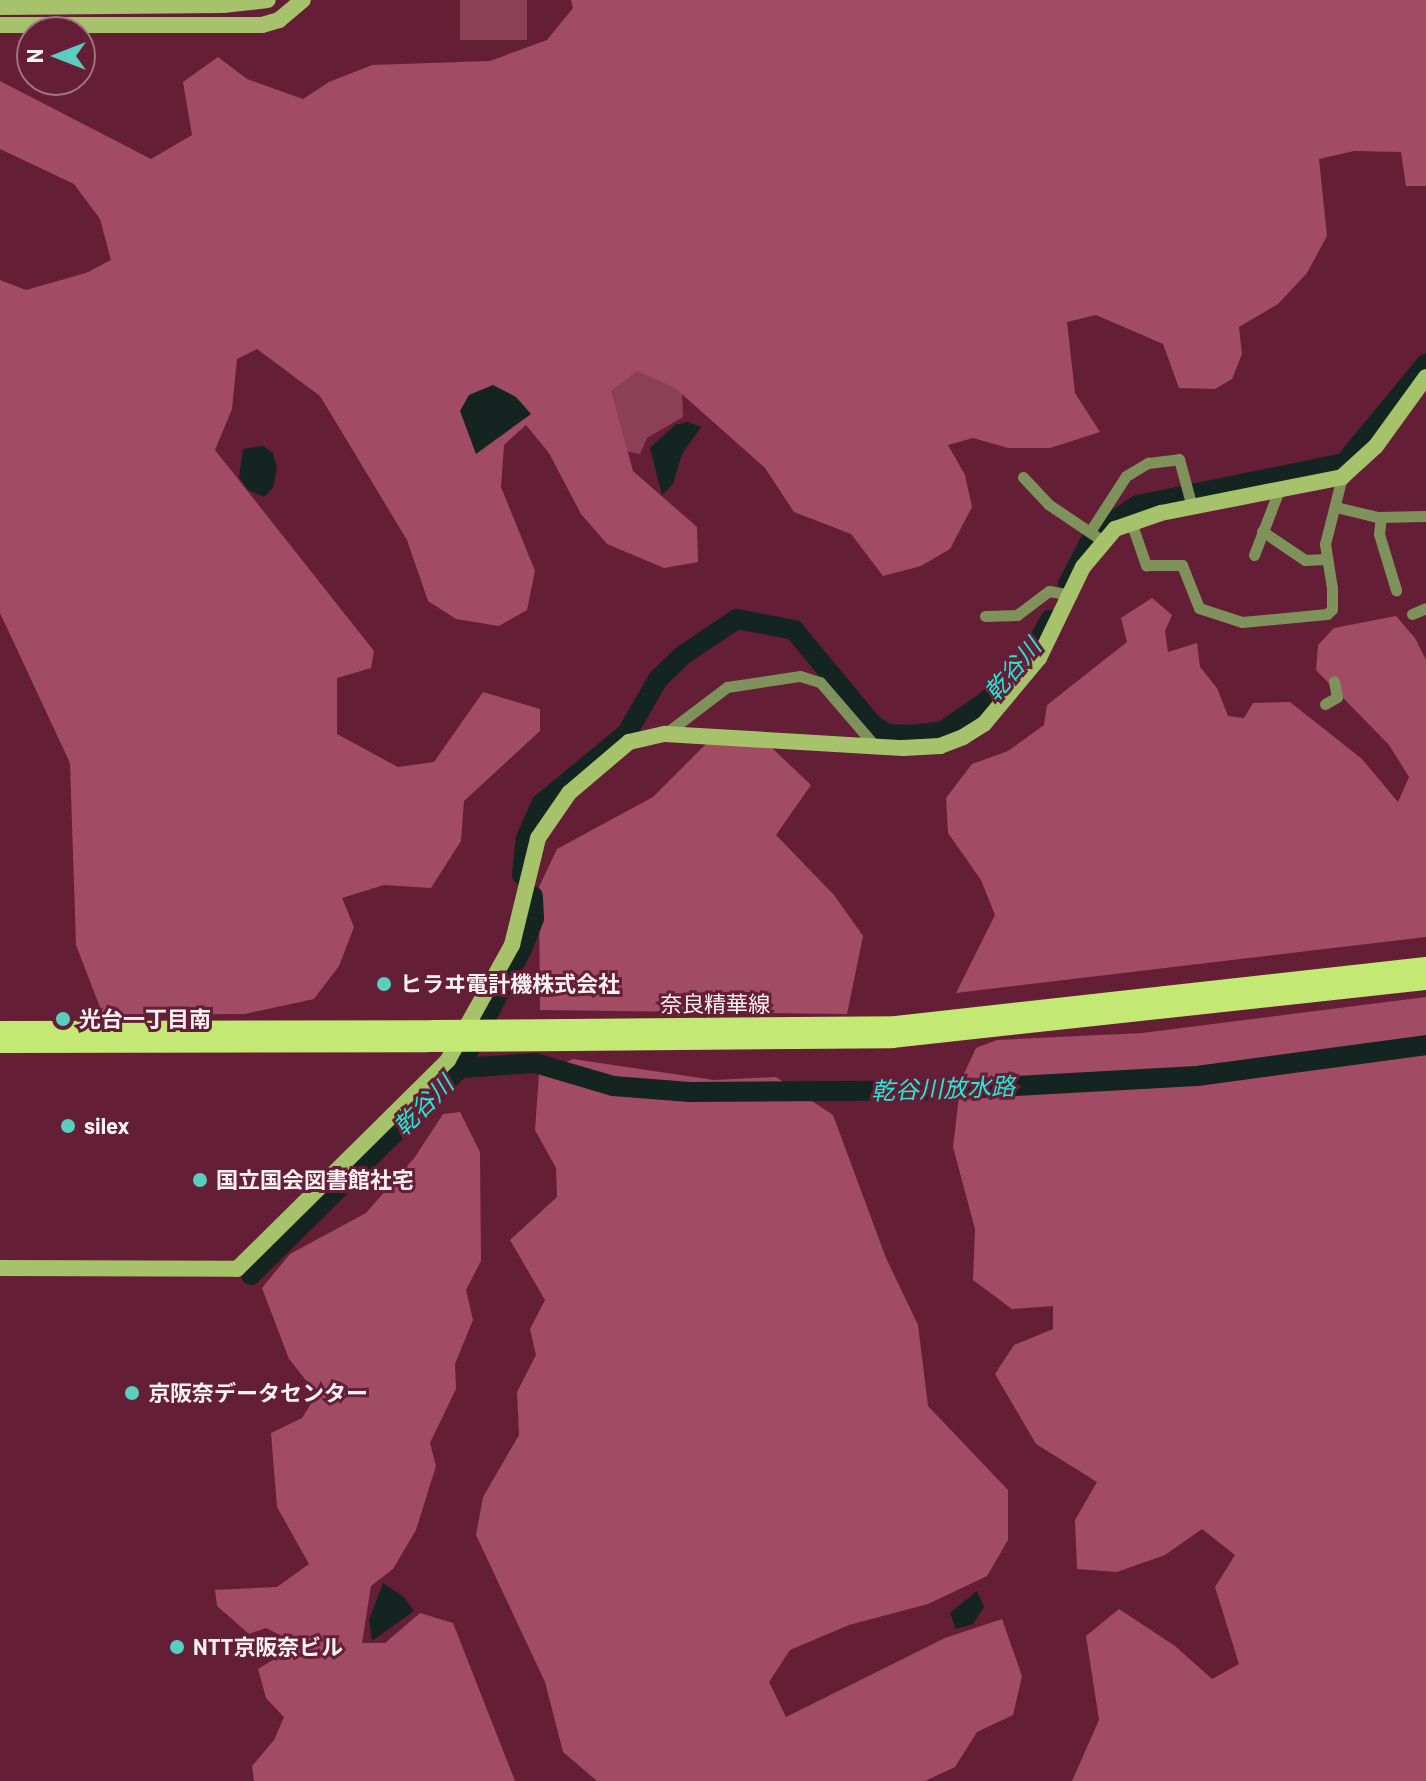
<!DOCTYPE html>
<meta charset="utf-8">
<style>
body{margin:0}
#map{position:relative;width:1426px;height:1781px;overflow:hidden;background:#641e35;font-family:Barlow,"Noto Sans JP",sans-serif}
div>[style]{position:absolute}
.green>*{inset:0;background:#8c4055;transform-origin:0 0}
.forest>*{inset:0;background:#a14c64}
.water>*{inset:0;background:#132421}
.river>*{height:20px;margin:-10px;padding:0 10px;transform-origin:10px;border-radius:10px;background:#132421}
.street>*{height:11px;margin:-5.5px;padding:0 5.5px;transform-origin:5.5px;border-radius:5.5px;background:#7f925c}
.secondary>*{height:16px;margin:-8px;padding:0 8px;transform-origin:8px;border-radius:8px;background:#a6c26a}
.primary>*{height:18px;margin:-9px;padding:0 9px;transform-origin:9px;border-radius:9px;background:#c3e873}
.primary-bridge>*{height:18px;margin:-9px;padding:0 9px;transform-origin:9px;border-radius:9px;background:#c3e873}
.dots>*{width:22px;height:22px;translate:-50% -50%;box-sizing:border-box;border:4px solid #641e35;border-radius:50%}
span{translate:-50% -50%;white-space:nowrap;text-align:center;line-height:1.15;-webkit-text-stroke:6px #641e35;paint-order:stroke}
.poi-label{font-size:22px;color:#fcf2f4;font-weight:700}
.left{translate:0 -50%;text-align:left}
.street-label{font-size:22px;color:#fcf2f4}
.water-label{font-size:24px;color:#21ead7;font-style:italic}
.north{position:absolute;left:16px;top:16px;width:80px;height:80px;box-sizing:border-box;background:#641e35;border:2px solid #a17381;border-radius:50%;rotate:270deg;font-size:22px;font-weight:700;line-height:32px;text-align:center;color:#fcf2f4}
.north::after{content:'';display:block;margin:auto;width:28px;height:36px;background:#59cebf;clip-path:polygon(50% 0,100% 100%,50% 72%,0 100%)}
</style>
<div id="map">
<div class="green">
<i style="left:460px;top:0;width:67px;height:40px"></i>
<i style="clip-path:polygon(619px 360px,682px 389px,683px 417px,647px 438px,640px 454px,625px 451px,605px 382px)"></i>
</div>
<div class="forest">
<i style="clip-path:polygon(571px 0,1426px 0,1426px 186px,1406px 186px,1401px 152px,1354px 151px,1319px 159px,1327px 236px,1307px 273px,1278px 304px,1239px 327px,1242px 354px,1232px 379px,1215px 389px,1179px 388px,1163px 344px,1096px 315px,1067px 322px,1075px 393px,1100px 432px,1050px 448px,1008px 448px,973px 438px,948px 445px,965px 475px,972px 507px,950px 549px,921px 566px,883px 576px,851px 534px,794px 512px,765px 468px,675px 388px,637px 371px,611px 391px,633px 471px,697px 527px,698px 562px,664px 568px,607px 544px,581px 514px,549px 453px,526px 425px,504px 445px,501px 487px,535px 571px,527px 610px,499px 626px,456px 619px,428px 601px,407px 540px,320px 396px,257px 349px,237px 359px,232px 409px,215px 450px,374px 651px,371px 668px,337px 678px,337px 734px,398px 767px,434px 762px,483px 692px,540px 709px,540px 731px,464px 801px,461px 841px,431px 888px,384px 885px,342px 898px,354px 927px,339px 966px,314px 999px,245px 1014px,103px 1015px,76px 945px,70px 763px,0 613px,0 280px,26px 290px,86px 273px,111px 260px,100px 219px,74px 184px,0 149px,0 81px,151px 159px,192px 135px,183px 82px,218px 57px,247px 79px,303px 99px,329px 82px,372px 65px,490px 61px,547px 40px,573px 8px)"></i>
<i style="clip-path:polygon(1152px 598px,1172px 615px,1165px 631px,1168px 652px,1197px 643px,1200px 667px,1217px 688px,1228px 716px,1244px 718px,1253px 703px,1290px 702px,1362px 759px,1398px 802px,1409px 777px,1389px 745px,1316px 670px,1318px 645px,1334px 628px,1396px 616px,1415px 638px,1426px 660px,1426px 937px,956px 993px,995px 915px,981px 880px,948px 833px,946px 798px,972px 764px,1008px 751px,1044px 725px,1047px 705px,1127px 642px,1121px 618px)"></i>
<i style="clip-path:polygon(707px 743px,772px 748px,811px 785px,776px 835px,834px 895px,863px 936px,847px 1014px,540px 1010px,539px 887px,557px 849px,653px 797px)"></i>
<i style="clip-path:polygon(1426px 997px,1426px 1781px,1072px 1781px,1099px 1720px,1086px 1636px,1119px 1609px,1175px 1646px,1212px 1679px,1239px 1664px,1215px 1587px,1235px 1555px,1202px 1529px,1165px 1555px,1117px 1572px,1077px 1569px,1075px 1520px,1097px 1482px,1036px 1444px,995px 1374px,1014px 1345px,1053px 1329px,1053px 1306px,1012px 1309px,973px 1280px,975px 1229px,953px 1147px,961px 1080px,976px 1048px,997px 1040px,1142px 1033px)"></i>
<i style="clip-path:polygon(573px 1059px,714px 1080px,776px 1077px,833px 1115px,886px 1258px,918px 1325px,928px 1406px,1008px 1490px,1008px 1540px,987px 1576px,928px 1604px,849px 1625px,790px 1650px,769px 1682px,786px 1717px,945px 1638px,1002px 1619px,1022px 1676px,1013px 1715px,977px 1732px,955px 1767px,925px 1781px,597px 1781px,563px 1752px,545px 1682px,476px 1535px,483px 1497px,519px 1435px,517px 1392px,536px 1355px,530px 1329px,545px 1300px,510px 1240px,557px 1197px,556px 1168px,535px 1130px,539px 1074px)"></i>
<i style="clip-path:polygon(460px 1112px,480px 1152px,481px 1261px,466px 1290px,473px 1320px,455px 1364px,456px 1389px,430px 1443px,436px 1466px,416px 1530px,393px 1569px,371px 1586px,362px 1643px,385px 1643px,420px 1613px,453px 1623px,515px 1781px,254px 1781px,252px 1766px,274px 1740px,284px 1717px,266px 1698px,258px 1669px,281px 1655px,282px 1636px,266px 1628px,249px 1634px,217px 1606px,215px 1590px,277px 1587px,309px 1564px,277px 1507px,271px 1433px,302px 1418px,317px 1394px,289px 1359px,262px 1288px,290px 1254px,366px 1213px,415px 1157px,443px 1114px)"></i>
</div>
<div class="water">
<i style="clip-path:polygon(493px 385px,516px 397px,531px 414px,476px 454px,460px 411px,469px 395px)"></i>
<i style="clip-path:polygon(688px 422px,701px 427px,682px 454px,673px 484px,662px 495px,650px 448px,675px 425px)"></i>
<i style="clip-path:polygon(263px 446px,273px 453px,277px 467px,273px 488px,264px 497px,248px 490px,239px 477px,243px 449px)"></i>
<i style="clip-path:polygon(383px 1583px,404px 1597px,414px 1611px,372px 1641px,369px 1620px)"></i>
<i style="clip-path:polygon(977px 1591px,984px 1607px,973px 1624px,956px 1629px,950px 1613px)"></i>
</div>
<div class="river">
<i style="left:1068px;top:584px;width:56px;rotate:-62.5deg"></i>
<i style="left:1094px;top:534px;width:53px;rotate:-33.4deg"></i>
<i style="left:1138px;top:505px;width:210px;rotate:-11.5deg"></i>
<i style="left:1344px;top:463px;width:129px;rotate:-50.4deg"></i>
<i style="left:522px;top:875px;width:37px;rotate:-84deg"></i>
<i style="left:526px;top:838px;width:37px;rotate:-66deg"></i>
<i style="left:541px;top:804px;width:112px;rotate:-39.5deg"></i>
<i style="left:627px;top:733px;width:62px;rotate:-60.1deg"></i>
<i style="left:658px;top:679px;width:35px;rotate:-44deg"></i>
<i style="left:683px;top:655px;width:65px;rotate:-33.7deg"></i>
<i style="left:737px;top:619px;width:58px;rotate:10.9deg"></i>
<i style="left:794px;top:630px;width:122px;rotate:50.3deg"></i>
<i style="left:872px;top:724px;width:18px;rotate:34deg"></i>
<i style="left:887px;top:734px;width:24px;rotate:2deg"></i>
<i style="left:911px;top:735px;width:32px;rotate:-7deg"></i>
<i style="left:943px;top:731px;width:53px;rotate:-34.3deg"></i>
<i style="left:987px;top:701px;width:72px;rotate:-48.4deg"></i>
<i style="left:1035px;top:647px;width:31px;rotate:-61deg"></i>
<i style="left:460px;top:1068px;width:75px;rotate:-3.8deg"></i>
<i style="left:535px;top:1063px;width:81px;rotate:16.4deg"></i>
<i style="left:613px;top:1086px;width:77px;rotate:4.5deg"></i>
<i style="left:690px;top:1092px;width:255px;rotate:-0.4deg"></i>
<i style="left:945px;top:1090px;width:252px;rotate:-3.2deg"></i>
<i style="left:1197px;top:1076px;width:231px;rotate:-7.7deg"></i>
<i style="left:251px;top:1275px;width:294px;rotate:-44.7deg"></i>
<i style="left:460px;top:1068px;width:136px;rotate:-62.5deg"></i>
<i style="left:523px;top:947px;width:31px;rotate:-69deg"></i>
<i style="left:534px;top:918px;width:22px;rotate:-93deg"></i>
</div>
<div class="street">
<i style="left:1023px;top:477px;width:37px;rotate:47deg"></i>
<i style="left:1048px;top:504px;width:66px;rotate:33.9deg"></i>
<i style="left:1336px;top:507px;width:42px;rotate:13.7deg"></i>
<i style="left:1377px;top:517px;width:49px;rotate:-1.2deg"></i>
<i style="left:1381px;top:517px;width:17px;rotate:97deg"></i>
<i style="left:1379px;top:534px;width:59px;rotate:73.1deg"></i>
<i style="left:1131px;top:522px;width:46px;rotate:70.8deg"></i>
<i style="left:1146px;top:565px;width:36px"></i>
<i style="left:1182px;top:565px;width:46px;rotate:68.4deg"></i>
<i style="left:1199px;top:608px;width:45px;rotate:18deg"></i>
<i style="left:1242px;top:622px;width:85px;rotate:-5.4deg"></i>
<i style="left:1327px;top:614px;width:7px;rotate:-45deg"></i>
<i style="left:1332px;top:609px;width:21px;rotate:-90deg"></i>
<i style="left:1332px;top:588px;width:45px;rotate:-99deg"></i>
<i style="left:1325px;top:544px;width:69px;rotate:-75.8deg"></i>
<i style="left:1091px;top:530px;width:64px;rotate:-57.1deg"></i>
<i style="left:1126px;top:476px;width:26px;rotate:-31deg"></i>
<i style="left:1148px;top:463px;width:31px;rotate:-7deg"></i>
<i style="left:1179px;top:459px;width:50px;rotate:74.8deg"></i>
<i style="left:1262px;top:531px;width:52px;rotate:34deg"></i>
<i style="left:1305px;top:560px;width:21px;rotate:-3deg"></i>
<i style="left:1254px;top:555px;width:70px;rotate:-69deg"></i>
<i style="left:1412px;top:614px;width:15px;rotate:-23deg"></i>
<i style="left:985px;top:616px;width:32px;rotate:-2deg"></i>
<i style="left:1017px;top:615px;width:40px;rotate:-37deg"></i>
<i style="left:1049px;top:591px;width:23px;rotate:10deg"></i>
<i style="left:1325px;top:704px;width:14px;rotate:-30deg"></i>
<i style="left:1337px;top:697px;width:16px;rotate:-101deg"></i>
<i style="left:665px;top:734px;width:78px;rotate:-37.2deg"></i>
<i style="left:727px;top:687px;width:74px;rotate:-8.6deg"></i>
<i style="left:800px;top:676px;width:21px;rotate:17deg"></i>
<i style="left:820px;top:682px;width:84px;rotate:49.3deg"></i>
</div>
<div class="secondary">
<i style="left:0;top:7px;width:223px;rotate:-0.5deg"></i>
<i style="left:223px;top:5px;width:45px;rotate:-6.3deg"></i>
<i style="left:0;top:25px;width:262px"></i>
<i style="left:262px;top:25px;width:18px;rotate:-16deg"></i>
<i style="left:279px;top:20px;width:31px;rotate:-40deg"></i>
<i style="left:0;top:1268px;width:237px;rotate:0.2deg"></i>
<i style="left:237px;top:1269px;width:297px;rotate:-44.7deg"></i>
<i style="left:448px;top:1060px;width:132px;rotate:-60.9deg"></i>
<i style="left:512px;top:945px;width:110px;rotate:-76.3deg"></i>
<i style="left:538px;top:838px;width:55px;rotate:-55.4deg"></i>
<i style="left:569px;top:793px;width:79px;rotate:-40.4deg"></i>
<i style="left:629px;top:742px;width:37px;rotate:-13deg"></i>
<i style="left:665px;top:734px;width:238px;rotate:3.4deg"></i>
<i style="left:903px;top:748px;width:37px;rotate:-3deg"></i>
<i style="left:940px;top:746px;width:25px;rotate:-21deg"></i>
<i style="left:963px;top:737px;width:25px;rotate:-32deg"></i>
<i style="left:984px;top:724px;width:86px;rotate:-50.2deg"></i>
<i style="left:1039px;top:658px;width:101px;rotate:-64.2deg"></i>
<i style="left:1083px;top:567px;width:50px;rotate:-49.9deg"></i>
<i style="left:1115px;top:529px;width:49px;rotate:-19.2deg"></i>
<i style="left:1161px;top:513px;width:185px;rotate:-11.2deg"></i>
<i style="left:1342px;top:477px;width:46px;rotate:-42.4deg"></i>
<i style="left:1376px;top:446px;width:85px;rotate:-54.1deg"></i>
</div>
<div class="primary">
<i style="left:569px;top:1028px;width:327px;rotate:-0.5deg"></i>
<i style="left:896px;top:1025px;width:533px;rotate:-6.35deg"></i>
<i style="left:0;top:1030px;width:433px;rotate:-0.1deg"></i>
<i style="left:569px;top:1042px;width:323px;rotate:-0.5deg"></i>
<i style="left:892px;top:1039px;width:537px;rotate:-6.2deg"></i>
<i style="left:0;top:1044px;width:428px;rotate:-0.1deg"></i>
</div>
<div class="primary-bridge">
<i style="left:433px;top:1029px;width:136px;rotate:-0.4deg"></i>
<i style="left:428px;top:1043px;width:141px;rotate:-0.4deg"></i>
</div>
<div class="dots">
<i style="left:384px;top:984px;background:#59cebf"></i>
<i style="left:63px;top:1019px;background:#59cebf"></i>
<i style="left:68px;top:1126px;background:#59cebf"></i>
<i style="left:200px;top:1180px;background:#59cebf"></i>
<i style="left:132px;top:1393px;background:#59cebf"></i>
<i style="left:177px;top:1647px;background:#59cebf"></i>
</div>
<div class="poi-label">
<span class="left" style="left:400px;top:984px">ヒラヰ電計機株式会社</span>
<span class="left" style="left:79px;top:1019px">光台一丁目南</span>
<span class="left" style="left:84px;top:1126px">silex</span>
<span class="left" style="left:216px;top:1180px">国立国会図書館社宅</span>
<span class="left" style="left:148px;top:1393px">京阪奈データセンター</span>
<span class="left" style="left:193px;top:1647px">NTT京阪奈ビル</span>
</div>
<div class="street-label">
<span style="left:715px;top:1004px">奈良精華線</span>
</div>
<div class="water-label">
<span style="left:1012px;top:669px;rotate:-50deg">乾谷川</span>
<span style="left:943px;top:1088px;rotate:-2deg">乾谷川放水路</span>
<span style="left:423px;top:1105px;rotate:-45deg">乾谷川</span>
</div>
<div class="north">N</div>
</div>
